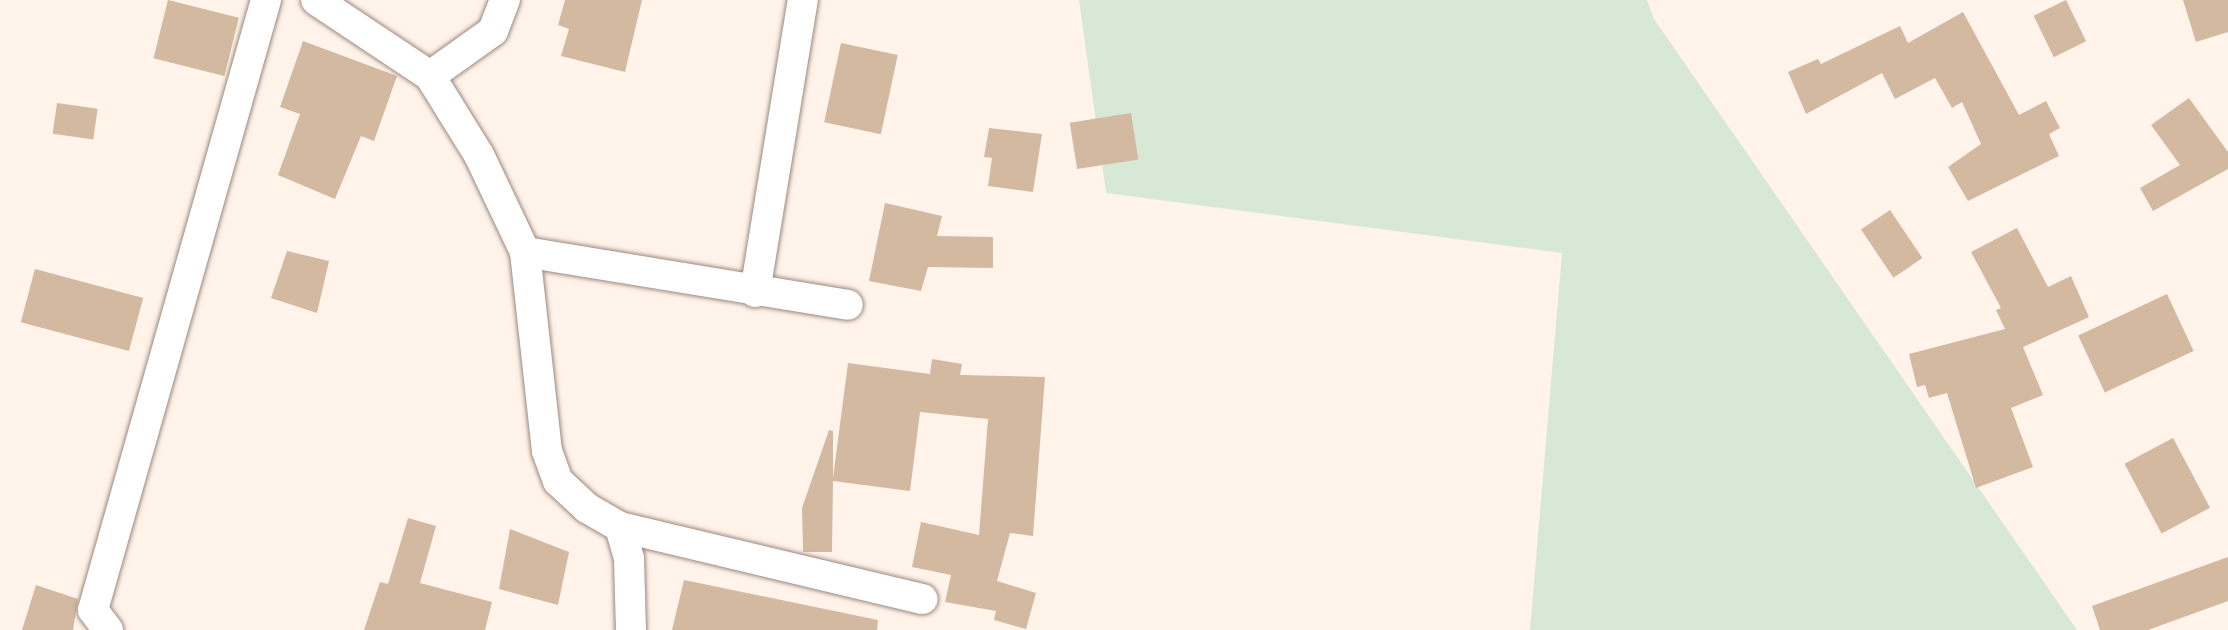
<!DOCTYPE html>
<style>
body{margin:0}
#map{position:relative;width:2228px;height:630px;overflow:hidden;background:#fff3ea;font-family:Inter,sans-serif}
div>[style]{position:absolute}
.green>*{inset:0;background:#d8e8d7}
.building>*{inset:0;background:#d2b9a0;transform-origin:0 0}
.roads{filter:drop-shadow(0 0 2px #9b897c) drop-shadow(0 0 2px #9b897c)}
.street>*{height:30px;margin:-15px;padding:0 15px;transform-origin:15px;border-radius:15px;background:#fff}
span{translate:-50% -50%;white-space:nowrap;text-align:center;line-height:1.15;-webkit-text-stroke:5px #fff;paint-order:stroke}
</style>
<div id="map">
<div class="green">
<i style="clip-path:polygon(1079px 0,1647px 0,1654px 19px,2077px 630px,1530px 630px,1562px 253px,1106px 193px)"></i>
</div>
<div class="building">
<i style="left:168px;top:0;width:73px;height:60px;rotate:14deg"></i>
<i style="clip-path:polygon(565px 0,642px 0,625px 72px,561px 56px,569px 29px,558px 25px)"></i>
<i style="left:2066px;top:0;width:46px;height:36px;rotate:64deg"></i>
<i style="clip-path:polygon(2183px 0,2228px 0,2228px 32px,2196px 42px)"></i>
<i style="clip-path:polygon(1963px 12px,2019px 115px,2046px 101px,2060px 128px,2049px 134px,2059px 156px,1968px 201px,1948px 167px,1981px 144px,1962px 102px,1952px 108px,1935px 78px,1895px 99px,1882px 73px,1806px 114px,1788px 72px,1818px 59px,1821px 64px,1900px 26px,1908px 43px)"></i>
<i style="clip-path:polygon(303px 41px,397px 76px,374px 141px,361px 136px,335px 199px,278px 175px,300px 114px,280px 107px)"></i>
<i style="left:841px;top:43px;width:58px;height:81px;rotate:12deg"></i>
<i style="clip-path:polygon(2189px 98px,2228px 152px,2228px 169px,2153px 211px,2140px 188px,2180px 165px,2151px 125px)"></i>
<i style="left:57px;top:103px;width:41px;height:31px;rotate:8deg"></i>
<i style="left:1131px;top:113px;width:47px;height:62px;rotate:81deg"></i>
<i style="clip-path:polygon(989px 128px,1042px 134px,1033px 192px,988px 186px,992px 158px,984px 157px)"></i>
<i style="clip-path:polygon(885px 203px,942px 216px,937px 236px,993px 237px,993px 268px,928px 267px,921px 291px,869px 281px)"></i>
<i style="left:1890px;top:210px;width:58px;height:35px;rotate:56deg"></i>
<i style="clip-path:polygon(2017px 228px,2048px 287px,2071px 276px,2089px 317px,2023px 347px,2043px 395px,2011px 408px,2033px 467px,1976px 488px,1947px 393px,1929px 398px,1925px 385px,1917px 387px,1909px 354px,2005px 329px,1996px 310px,2001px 308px,1971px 252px)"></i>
<i style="clip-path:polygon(287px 251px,329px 261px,317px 313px,271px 298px)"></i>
<i style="left:35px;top:269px;width:112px;height:55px;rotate:15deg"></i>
<i style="left:2167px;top:294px;width:63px;height:98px;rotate:65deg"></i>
<i style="clip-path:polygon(932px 359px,962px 364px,960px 375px,1045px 377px,1033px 536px,1010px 533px,997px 581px,1036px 593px,1026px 629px,994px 620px,996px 611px,945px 602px,951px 575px,912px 567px,921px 522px,979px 535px,988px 419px,920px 412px,910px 491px,833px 481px,832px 552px,803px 552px,802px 508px,829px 430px,833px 431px,833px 478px,848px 363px,930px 374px)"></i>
<i style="left:2173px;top:438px;width:79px;height:55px;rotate:62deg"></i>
<i style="clip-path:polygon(408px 518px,436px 526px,420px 583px,492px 602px,485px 630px,364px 630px,380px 582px,388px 584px)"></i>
<i style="clip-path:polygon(510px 529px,569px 552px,558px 605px,499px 589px)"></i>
<i style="clip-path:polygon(2228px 557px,2228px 601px,2148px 630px,2100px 630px,2092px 606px)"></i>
<i style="clip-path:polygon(684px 580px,878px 620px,877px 630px,672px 630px)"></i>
<i style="clip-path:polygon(36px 585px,78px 599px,73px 630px,22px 630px)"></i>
</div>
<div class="roads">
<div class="street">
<i style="left:316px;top:0;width:137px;rotate:33.7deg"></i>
<i style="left:430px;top:76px;width:93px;rotate:58.2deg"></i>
<i style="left:479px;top:155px;width:107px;rotate:64.6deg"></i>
<i style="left:525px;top:252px;width:200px;rotate:83.7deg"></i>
<i style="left:547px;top:451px;width:32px;rotate:70deg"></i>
<i style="left:558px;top:481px;width:40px;rotate:43deg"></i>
<i style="left:587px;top:508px;width:38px;rotate:30deg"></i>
<i style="left:620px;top:527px;width:33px;rotate:74deg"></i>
<i style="left:629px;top:559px;width:71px;rotate:88.4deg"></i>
<i style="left:430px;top:76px;width:77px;rotate:-35.5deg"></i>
<i style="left:493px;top:31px;width:33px;rotate:-69deg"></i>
<i style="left:525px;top:252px;width:327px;rotate:9.3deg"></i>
<i style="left:755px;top:292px;width:296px;rotate:-80.7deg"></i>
<i style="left:620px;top:527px;width:311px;rotate:13.4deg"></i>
<i style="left:108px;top:630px;width:25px;rotate:-127deg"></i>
<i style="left:93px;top:610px;width:634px;rotate:-74.17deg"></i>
</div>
</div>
</div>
